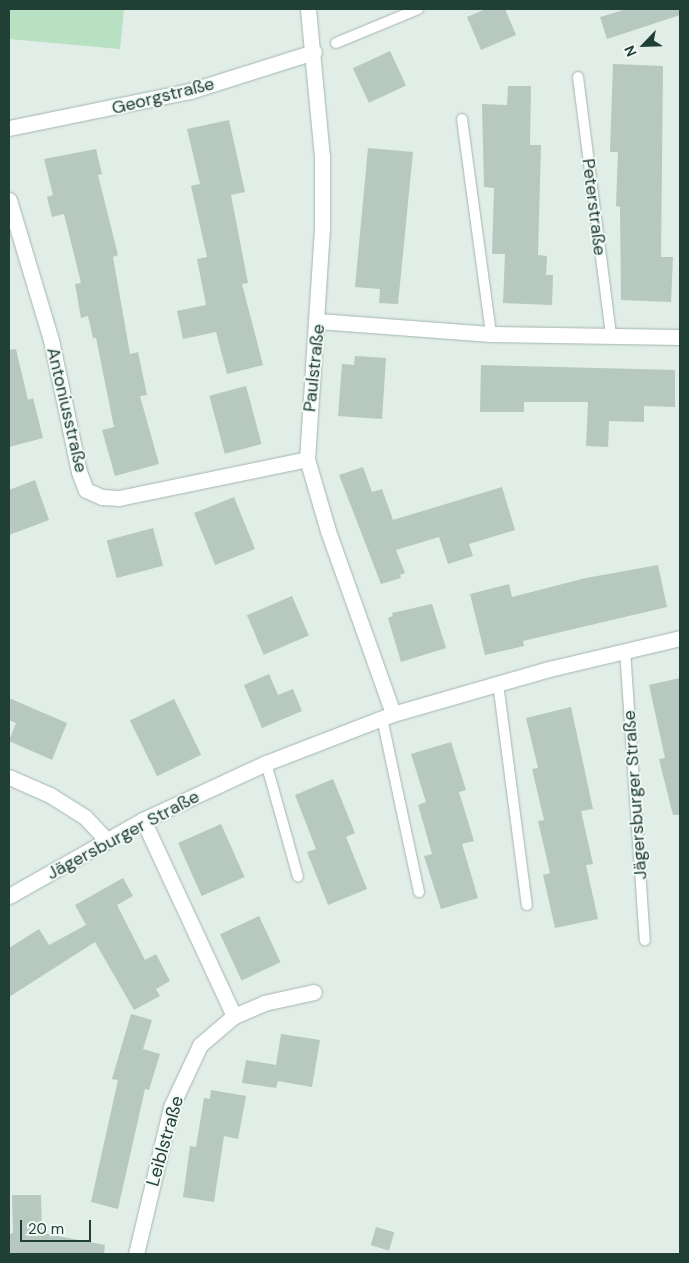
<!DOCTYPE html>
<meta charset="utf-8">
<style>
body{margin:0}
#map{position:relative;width:689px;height:1263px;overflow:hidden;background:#e1ede7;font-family:"DM Sans",sans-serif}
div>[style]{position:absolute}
.green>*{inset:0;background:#b8e0c2}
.building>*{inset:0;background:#b6c8c0;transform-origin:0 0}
.roads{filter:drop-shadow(0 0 1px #a3b6ae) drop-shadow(0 0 1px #a3b6ae)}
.service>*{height:10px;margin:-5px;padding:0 5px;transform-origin:5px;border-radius:5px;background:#fff}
.minor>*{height:15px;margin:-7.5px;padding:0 7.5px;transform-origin:7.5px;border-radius:7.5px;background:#fff}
span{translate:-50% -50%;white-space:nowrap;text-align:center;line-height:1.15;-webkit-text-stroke:4px #f2f9f5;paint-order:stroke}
.street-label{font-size:18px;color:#204036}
.frame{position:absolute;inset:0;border:10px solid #204036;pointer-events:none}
.north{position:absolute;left:619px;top:20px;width:50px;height:50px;-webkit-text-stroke:4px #f2f9f5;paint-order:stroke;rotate:246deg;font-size:14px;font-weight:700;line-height:20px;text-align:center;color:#204036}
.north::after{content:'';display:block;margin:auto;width:18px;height:22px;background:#204036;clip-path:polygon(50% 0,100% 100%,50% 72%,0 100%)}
.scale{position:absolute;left:20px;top:1220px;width:71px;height:22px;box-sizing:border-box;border:2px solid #204036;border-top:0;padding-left:6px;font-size:15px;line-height:18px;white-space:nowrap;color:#204036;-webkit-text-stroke:4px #f2f9f5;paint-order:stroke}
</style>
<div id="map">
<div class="green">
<i style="clip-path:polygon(9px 9px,124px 9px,120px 49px,9px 39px)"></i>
</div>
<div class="building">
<i style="clip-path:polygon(486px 9px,505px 9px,516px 35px,481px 50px,467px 17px)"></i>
<i style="clip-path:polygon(627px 9px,680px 9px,680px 15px,607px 39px,600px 17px)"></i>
<i style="left:390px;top:51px;width:38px;height:41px;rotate:65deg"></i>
<i style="clip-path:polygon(613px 64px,663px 66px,661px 257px,673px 257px,671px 302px,621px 300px,620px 207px,616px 206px,618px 152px,610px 152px)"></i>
<i style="clip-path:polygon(508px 86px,531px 86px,530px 145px,541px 145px,538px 255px,547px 256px,546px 275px,553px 275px,552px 305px,503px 303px,505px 254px,492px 254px,494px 188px,484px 187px,482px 104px,507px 105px)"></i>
<i style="clip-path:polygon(229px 120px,245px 192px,231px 195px,248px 283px,242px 284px,263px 365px,227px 374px,216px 332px,183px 339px,177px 311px,206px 305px,197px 259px,207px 257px,191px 186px,200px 184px,187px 129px)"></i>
<i style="clip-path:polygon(368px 148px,413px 152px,398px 304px,379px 303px,380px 289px,355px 287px)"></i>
<i style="clip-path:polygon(96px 149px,102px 174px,98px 175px,118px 255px,113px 257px,130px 354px,138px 352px,147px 395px,140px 396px,159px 464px,115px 476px,102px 430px,114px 427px,96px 338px,93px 338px,88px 316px,81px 318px,75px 284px,81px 283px,64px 214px,52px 217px,47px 197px,53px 195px,44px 159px)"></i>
<i style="clip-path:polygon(16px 349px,28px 400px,33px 398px,43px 438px,9px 447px,9px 350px)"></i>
<i style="clip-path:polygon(355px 356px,386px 358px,382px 419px,338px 416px,342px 364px,354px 365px)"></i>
<i style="clip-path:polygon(481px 365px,675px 370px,675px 407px,644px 406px,644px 422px,609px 421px,608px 447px,586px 446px,588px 402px,524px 402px,524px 412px,480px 412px)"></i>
<i style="left:246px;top:386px;width:60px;height:38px;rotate:75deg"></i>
<i style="clip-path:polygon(363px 467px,372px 492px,382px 489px,393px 520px,502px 487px,515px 530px,469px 544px,473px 556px,448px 564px,439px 537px,396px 550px,405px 573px,400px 575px,401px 578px,381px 584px,339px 475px)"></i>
<i style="clip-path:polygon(35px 480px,49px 520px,9px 535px,9px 490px)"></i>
<i style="left:234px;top:497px;width:56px;height:43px;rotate:68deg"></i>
<i style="left:153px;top:528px;width:39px;height:48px;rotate:75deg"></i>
<i style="clip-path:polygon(658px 565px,667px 607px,523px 641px,524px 646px,485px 655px,470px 594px,509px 584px,512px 597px,586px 578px)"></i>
<i style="left:292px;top:596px;width:43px;height:49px;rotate:67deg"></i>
<i style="clip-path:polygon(432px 604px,446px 648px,401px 662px,388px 618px,393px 616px,392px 613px)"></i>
<i style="clip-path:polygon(269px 674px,278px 695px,293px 689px,302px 711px,262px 728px,244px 685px)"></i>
<i style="clip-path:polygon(680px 678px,680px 815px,673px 815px,659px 759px,665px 758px,649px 685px)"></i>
<i style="clip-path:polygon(9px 698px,67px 723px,52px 760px,9px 741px,16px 723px,9px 720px)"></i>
<i style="left:174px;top:699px;width:62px;height:49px;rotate:64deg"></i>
<i style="clip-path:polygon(571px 707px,593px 809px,581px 811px,593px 864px,586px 865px,598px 919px,555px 928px,543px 875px,550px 873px,538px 821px,544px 820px,532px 769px,538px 768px,526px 718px)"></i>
<i style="clip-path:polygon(451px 742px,466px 790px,459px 792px,474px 841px,462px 844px,478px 898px,441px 909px,424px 856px,432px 854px,418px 805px,426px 802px,411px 754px)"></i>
<i style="clip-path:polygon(333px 779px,355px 833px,346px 837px,367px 889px,328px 905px,307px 852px,316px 849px,295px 795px)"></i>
<i style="left:221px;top:824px;width:58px;height:47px;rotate:66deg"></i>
<i style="clip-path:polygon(123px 878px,133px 896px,117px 905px,145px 960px,156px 954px,170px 981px,156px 989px,160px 996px,134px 1010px,95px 942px,9px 997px,9px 948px,39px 929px,49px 945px,86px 925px,75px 905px)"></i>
<i style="left:259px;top:916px;width:51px;height:43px;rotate:65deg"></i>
<i style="clip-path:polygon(131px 1014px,152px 1020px,143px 1049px,160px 1054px,149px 1090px,145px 1089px,118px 1209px,91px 1202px,118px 1080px,112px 1079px)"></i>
<i style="clip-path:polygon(281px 1034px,320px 1040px,312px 1087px,278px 1081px,276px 1088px,242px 1083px,246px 1060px,276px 1065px)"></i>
<i style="clip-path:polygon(211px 1090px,246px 1096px,238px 1139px,224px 1136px,214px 1202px,183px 1197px,190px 1146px,196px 1147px,204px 1098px,210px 1099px)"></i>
<i style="clip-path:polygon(12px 1195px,41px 1195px,42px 1233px,105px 1245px,104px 1254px,9px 1254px,9px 1234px,13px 1233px)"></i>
<i style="left:376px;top:1227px;width:19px;height:19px;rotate:16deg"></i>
</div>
<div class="roads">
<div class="service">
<i style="left:336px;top:43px;width:89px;rotate:-22.5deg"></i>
<i style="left:578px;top:77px;width:261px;rotate:82.7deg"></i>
<i style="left:462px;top:119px;width:217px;rotate:82.3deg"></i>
<i style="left:625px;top:650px;width:291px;rotate:86.1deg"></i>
<i style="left:498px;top:683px;width:224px;rotate:82.6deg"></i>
<i style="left:382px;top:718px;width:178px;rotate:78deg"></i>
<i style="left:266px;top:763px;width:118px;rotate:74.3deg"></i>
</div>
<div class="minor">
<i style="left:308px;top:9px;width:148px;rotate:84.6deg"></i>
<i style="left:322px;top:156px;width:72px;rotate:90deg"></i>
<i style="left:322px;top:228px;width:231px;rotate:93.7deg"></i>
<i style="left:307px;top:459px;width:75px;rotate:73.7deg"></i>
<i style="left:328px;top:531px;width:194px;rotate:70.4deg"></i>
<i style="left:9px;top:128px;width:185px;rotate:-11.6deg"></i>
<i style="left:190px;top:91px;width:130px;rotate:-17.5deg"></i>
<i style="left:9px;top:200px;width:146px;rotate:73.3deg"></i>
<i style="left:51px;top:340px;width:135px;rotate:78deg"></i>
<i style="left:79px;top:472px;width:19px;rotate:69deg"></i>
<i style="left:86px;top:490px;width:17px;rotate:24deg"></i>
<i style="left:102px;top:497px;width:17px;rotate:3deg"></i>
<i style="left:119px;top:498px;width:192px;rotate:-11.7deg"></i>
<i style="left:318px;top:321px;width:173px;rotate:4.3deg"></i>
<i style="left:491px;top:334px;width:189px;rotate:0.9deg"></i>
<i style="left:9px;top:777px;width:45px;rotate:23.7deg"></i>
<i style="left:50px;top:795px;width:41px;rotate:32.2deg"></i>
<i style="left:85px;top:817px;width:33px;rotate:47deg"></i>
<i style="left:143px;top:820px;width:216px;rotate:65.1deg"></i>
<i style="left:9px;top:896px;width:154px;rotate:-29.6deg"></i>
<i style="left:143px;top:820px;width:136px;rotate:-24.9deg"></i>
<i style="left:266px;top:763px;width:136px;rotate:-21.1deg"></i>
<i style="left:393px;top:714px;width:162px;rotate:-16.1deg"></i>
<i style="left:549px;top:669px;width:135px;rotate:-13.3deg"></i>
<i style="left:136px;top:1254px;width:151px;rotate:-76.6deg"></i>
<i style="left:171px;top:1107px;width:68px;rotate:-64.9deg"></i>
<i style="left:200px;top:1045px;width:45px;rotate:-40.5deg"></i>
<i style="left:234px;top:1016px;width:33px;rotate:-23deg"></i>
<i style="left:264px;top:1003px;width:51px;rotate:-12.4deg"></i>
</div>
</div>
<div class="street-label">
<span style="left:163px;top:96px;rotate:-14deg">Georgstraße</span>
<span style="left:594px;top:207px;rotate:83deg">Peterstraße</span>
<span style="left:314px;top:368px;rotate:-84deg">Paulstraße</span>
<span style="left:67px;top:410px;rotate:77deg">Antoniusstraße</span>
<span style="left:635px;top:795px;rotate:-94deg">Jägersburger Straße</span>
<span style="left:123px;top:835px;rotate:-28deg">Jägersburger Straße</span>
<span style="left:165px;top:1141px;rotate:-74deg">Leiblstraße</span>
</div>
<div class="frame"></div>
<div class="north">N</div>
<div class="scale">20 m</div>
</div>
